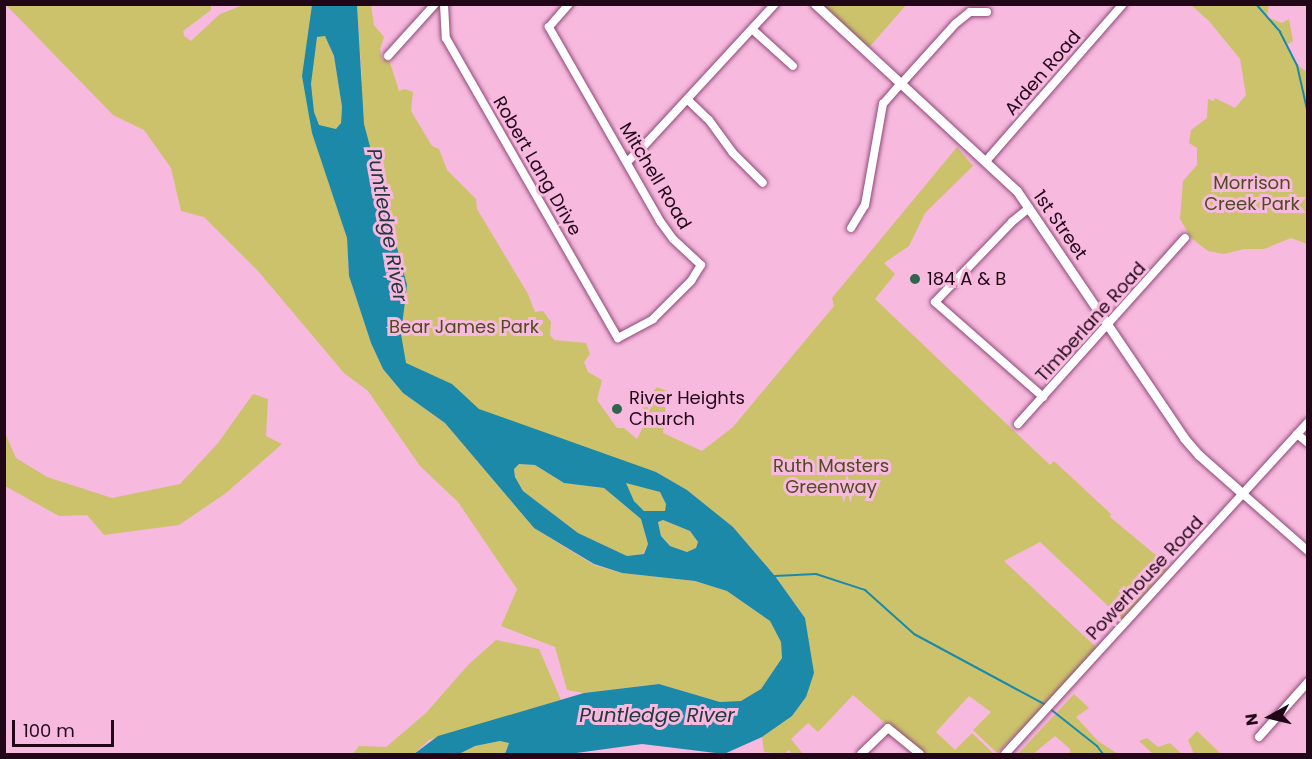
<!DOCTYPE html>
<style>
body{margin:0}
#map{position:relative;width:1312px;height:759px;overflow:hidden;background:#f7b9de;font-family:Poppins,sans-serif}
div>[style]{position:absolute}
.green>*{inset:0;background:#ccc26c}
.water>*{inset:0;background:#1c89a8}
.stream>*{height:2px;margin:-1px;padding:0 1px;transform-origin:1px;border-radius:1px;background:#1c89a8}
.roads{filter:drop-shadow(0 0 2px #8e4975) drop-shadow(0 0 2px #8e4975)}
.minor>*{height:8px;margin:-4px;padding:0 4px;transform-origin:4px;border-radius:4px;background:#fff}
.tertiary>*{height:9px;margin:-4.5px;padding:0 4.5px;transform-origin:4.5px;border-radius:4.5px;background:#fff}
.dots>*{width:16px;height:16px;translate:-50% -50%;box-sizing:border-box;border:3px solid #f7b9de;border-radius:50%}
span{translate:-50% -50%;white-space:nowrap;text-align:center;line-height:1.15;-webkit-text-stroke:6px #f7b9de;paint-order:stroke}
.street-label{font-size:18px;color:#210618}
.park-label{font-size:18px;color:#504b1f}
.poi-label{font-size:18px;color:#210618}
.left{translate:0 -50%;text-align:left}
.water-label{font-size:20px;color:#223941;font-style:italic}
.frame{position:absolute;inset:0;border:6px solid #210618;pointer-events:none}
.north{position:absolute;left:1240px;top:687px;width:60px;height:60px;-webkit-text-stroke:4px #f7b9de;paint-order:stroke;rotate:262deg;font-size:16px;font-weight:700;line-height:24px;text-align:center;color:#210618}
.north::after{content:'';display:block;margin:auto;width:21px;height:27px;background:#210618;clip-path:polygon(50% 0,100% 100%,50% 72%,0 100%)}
.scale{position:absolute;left:12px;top:720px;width:102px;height:27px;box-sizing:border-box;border:3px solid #210618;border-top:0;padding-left:8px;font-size:18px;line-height:21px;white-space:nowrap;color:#210618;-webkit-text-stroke:4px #f7b9de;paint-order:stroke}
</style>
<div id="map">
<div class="green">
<i style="clip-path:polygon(6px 5px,211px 5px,211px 10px,183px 31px,184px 36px,191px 41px,220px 14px,243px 5px,312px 5px,310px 29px,317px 36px,325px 36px,334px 56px,342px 107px,341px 123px,321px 155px,347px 238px,349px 276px,371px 343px,383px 369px,403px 393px,445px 423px,534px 528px,594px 565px,622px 573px,695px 581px,728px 591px,770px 621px,781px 642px,782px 658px,761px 689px,741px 702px,720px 702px,659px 684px,584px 693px,567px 690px,555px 647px,501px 626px,517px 589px,458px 502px,420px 466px,368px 391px,344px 373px,258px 271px,204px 217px,181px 211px,171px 168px,144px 130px,113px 115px)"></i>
<i style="clip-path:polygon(357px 5px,371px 5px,374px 25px,384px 37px,380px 49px,382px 61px,388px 56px,399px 91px,405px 89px,413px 92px,411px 111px,432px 146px,439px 149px,447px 170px,476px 199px,477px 209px,528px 294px,535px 312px,543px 311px,551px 322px,550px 335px,554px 340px,586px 343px,590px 354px,584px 362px,588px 372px,602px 380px,597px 400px,617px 428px,624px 428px,637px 439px,645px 423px,643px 404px,657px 387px,667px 391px,663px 433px,702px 451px,733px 427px,834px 306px,832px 298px,957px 147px,973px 166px,925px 213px,909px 246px,884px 263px,895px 274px,875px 299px,1050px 465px,1054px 461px,1111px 514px,1110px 517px,1169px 566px,1122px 619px,1040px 542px,1004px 561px,1099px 650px,1023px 735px,1018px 732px,997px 753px,973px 730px,991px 712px,969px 696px,936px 732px,955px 750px,972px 733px,994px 754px,920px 754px,853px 695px,818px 732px,808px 723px,791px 739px,803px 754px,792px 754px,789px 750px,784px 754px,764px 752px,762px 737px,792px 716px,806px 697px,805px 618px,775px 576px,733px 527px,687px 490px,656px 472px,486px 424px,412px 374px,399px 355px,357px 85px,362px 81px)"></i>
<i style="clip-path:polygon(815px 5px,906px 5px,866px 51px)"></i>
<i style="clip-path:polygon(1191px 5px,1269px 5px,1267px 17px,1282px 23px,1289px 19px,1293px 41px,1286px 45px,1296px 64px,1307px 72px,1307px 244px,1291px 238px,1264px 249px,1244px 249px,1224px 254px,1208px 251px,1191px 238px,1180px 219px,1183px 181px,1197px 165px,1197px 148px,1189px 143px,1191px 130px,1207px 118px,1208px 99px,1214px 101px,1215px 98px,1235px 108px,1246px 95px,1240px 59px,1209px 21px)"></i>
<i style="clip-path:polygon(253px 394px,268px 399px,266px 436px,282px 444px,226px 493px,179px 525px,104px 535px,87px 515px,59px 516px,5px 486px,5px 433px,16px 458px,47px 477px,112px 498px,180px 484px,218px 443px)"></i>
<i style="clip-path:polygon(519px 464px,535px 465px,564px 483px,604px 488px,641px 519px,648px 544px,643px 554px,627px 556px,578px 533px,523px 491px,515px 477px,514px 469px)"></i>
<i style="clip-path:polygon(625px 482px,660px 492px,666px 504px,665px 511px,644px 511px,634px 501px)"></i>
<i style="clip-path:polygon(663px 520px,690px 531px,698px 542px,697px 548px,687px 552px,670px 546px,661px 536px,658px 521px)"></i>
<i style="clip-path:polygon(496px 640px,539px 649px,561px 700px,429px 740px,414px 754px,353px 754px,359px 746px,386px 747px,426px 713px,468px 665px)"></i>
<i style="clip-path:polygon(1074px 694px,1089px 708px,1076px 717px,1098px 741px,1118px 754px,1070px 754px,1070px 749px,1055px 736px,1033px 754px,1018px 754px)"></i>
<i style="clip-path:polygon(1197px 731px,1221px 754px,1194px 754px,1188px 740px)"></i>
<i style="clip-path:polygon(1147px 738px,1158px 747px,1170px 743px,1182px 754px,1153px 754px,1139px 741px)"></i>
<i style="clip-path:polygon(500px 741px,509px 742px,505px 754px,459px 754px,475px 746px)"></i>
</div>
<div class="water">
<i style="clip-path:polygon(evenodd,312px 5px,357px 5px,364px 124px,407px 285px,401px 334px,406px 363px,452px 384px,479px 409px,656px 472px,687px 490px,733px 527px,775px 576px,805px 618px,814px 673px,806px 697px,792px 716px,762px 737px,724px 754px,642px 744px,569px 754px,505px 754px,509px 743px,500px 741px,475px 746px,459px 754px,414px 754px,438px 736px,584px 693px,659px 684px,720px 702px,741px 701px,761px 689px,782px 658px,781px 642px,770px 621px,727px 591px,695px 581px,622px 573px,594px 564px,534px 528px,445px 423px,403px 393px,383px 369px,371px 343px,349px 276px,347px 238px,312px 133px,302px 76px,312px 5px,325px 36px,334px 56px,342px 107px,341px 123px,336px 129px,319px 125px,314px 112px,311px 84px,317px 37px,325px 36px,312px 5px,519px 464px,535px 465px,564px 483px,604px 488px,641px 519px,648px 544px,644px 554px,627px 556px,578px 533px,523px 491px,515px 477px,514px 469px,519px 464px,312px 5px,626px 483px,660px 492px,666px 504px,665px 511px,644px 511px,634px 501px,626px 483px,312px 5px,663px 520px,690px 531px,698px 542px,696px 548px,687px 552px,670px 546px,661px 536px,658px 522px,663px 520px)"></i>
</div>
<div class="stream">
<i style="left:1256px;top:4px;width:37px;rotate:49deg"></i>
<i style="left:1280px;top:32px;width:37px;rotate:63deg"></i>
<i style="left:1297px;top:65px;width:50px;rotate:77.3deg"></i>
<i style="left:775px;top:576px;width:41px;rotate:-2.8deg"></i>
<i style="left:816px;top:574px;width:52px;rotate:18.1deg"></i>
<i style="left:865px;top:590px;width:66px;rotate:41.9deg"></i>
<i style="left:914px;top:634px;width:148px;rotate:28.3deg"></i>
<i style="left:1044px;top:704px;width:68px;rotate:38.4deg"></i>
<i style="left:1097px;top:746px;width:10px;rotate:53deg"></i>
</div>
<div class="roads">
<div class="minor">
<i style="left:444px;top:4px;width:34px;rotate:87deg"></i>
<i style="left:446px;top:38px;width:346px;rotate:60.2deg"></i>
<i style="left:618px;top:338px;width:40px;rotate:-28deg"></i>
<i style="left:653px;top:319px;width:54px;rotate:-45deg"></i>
<i style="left:691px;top:281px;width:19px;rotate:-58deg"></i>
<i style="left:701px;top:265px;width:38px;rotate:-137deg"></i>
<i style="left:673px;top:239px;width:22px;rotate:-126deg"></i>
<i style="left:660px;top:221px;width:224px;rotate:-119.8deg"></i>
<i style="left:549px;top:27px;width:30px;rotate:-49deg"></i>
<i style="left:752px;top:29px;width:55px;rotate:42.1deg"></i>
<i style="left:388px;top:56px;width:70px;rotate:-47.9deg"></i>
<i style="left:901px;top:84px;width:81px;rotate:-48deg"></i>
<i style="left:955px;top:24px;width:19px;rotate:-39deg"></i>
<i style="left:970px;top:12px;width:17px"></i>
<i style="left:688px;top:100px;width:29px;rotate:44deg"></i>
<i style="left:709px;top:120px;width:41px;rotate:54deg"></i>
<i style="left:733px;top:153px;width:42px;rotate:45deg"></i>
<i style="left:986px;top:161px;width:208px;rotate:-48.9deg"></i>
<i style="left:627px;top:162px;width:19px;rotate:-43deg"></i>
<i style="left:641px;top:149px;width:197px;rotate:-47.3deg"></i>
<i style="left:1029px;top:208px;width:22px;rotate:141deg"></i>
<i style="left:1012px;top:222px;width:111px;rotate:133.9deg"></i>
<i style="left:935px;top:302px;width:144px;rotate:41.3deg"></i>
<i style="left:851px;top:228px;width:27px;rotate:-59deg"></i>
<i style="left:865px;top:205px;width:103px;rotate:-79.9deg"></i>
<i style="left:883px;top:104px;width:28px;rotate:-49deg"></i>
<i style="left:1018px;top:424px;width:250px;rotate:-48.1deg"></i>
<i style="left:1297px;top:434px;width:14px;rotate:39deg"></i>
<i style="left:1243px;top:494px;width:86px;rotate:41.2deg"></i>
<i style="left:1259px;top:737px;width:74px;rotate:-48.3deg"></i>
<i style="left:861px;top:754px;width:37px;rotate:-44deg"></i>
<i style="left:888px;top:728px;width:41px;rotate:39.1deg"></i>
<i style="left:1005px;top:754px;width:449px;rotate:-47.6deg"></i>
</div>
<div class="tertiary">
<i style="left:815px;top:4px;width:275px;rotate:42.8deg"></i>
<i style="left:1017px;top:191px;width:298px;rotate:55.9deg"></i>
<i style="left:1184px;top:438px;width:23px;rotate:49deg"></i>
<i style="left:1199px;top:455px;width:59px;rotate:41.6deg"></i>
</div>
</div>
<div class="dots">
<i style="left:915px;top:279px;background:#2d654d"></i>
<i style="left:617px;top:409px;background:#2d654d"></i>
</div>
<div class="street-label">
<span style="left:1043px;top:73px;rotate:-49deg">Arden Road</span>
<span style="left:537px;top:166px;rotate:60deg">Robert Lang Drive</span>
<span style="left:655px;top:176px;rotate:59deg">Mitchell Road</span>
<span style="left:1060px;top:225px;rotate:55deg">1st Street</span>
<span style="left:1091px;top:322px;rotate:-48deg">Timberlane Road</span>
<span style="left:1145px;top:578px;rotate:-47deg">Powerhouse Road</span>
</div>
<div class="park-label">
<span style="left:1252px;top:194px">Morrison<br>Creek Park</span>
<span style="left:464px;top:327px">Bear James Park</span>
<span style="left:831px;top:477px">Ruth Masters<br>Greenway</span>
</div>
<div class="poi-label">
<span class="left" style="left:927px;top:279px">184 A &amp; B</span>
<span class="left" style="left:629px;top:409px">River Heights<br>Church</span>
</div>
<div class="water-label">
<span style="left:387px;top:225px;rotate:80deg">Puntledge River</span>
<span style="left:657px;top:715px">Puntledge River</span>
</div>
<div class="frame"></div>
<div class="north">N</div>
<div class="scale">100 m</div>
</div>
